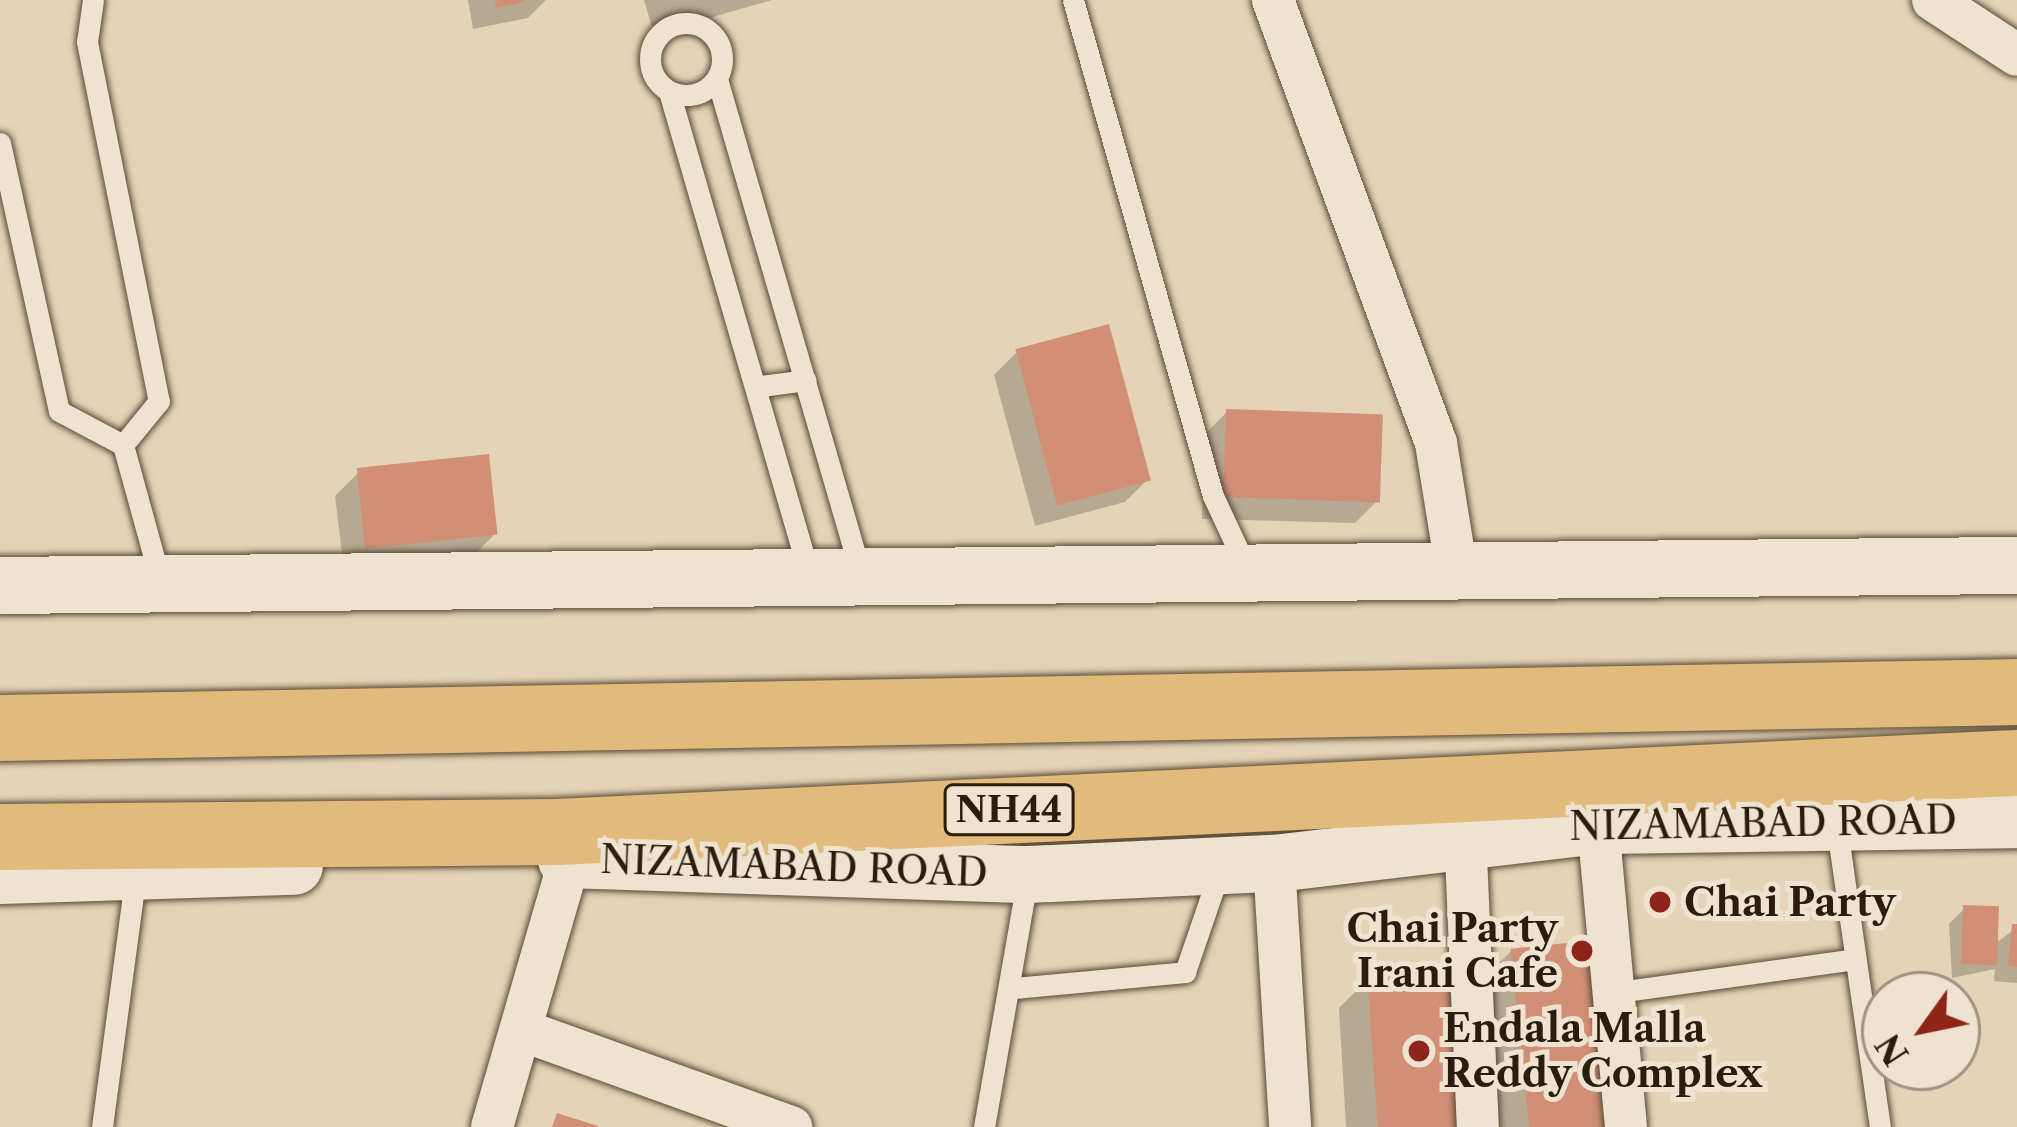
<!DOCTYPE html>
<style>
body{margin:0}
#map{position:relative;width:2017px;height:1127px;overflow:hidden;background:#e5d3b7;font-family:"Libre Caslon Text",serif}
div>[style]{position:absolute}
.shadow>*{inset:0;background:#0003}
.building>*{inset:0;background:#d18f76;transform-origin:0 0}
.roads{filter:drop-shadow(0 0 3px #5a4a35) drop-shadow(0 0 3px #5a4a35)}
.lane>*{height:21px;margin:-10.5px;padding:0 10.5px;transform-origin:10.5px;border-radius:10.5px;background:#eee2d0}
.lane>.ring{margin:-10.5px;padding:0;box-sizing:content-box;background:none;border:21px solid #eee2d0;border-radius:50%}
.street>*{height:42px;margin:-21px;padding:0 21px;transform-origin:21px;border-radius:21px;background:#eee2d0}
.secondary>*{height:57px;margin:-28.5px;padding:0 28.5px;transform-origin:28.5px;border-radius:28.5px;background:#eee2d0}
.highway>*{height:66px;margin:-33px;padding:0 33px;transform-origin:33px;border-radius:33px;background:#e2ba7c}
.dots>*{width:33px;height:33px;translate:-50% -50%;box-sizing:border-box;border:6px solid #eee2d0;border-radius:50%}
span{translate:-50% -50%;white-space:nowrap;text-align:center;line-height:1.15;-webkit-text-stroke:10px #eee2d0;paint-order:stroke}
.shield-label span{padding:3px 9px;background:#eee2d0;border:3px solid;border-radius:9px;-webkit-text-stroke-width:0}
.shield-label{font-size:36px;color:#2c1c0a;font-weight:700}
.street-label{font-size:39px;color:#2c1c0a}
.poi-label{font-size:39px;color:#2c1c0a;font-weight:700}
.left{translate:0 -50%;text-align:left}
.right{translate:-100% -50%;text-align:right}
.north{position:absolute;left:1861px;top:971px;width:120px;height:120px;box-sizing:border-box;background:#eee2d0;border:3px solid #a09381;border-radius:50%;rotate:237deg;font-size:33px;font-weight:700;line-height:48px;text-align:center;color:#2c1c0a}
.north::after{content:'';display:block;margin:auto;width:42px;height:54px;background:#8f2418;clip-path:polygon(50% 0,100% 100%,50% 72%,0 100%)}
</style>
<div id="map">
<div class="shadow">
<i style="clip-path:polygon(468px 0,546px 0,528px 18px,473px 29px)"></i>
<i style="clip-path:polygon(644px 0,772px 0,654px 34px)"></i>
<i style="clip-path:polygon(1017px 352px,1148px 479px,1125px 502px,1035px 526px,994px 375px)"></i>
<i style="clip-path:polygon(1227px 412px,1378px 500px,1355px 523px,1202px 519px,1204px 435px)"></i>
<i style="clip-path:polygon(358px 473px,495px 534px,472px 557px,344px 571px,335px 496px)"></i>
<i style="clip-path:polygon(1965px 908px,1999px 941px,2017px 927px,2017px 983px,1994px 981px,1995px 969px,1952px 978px,1949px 924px)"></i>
<i style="clip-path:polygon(1511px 951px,1611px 1127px,1496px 1127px,1481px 981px)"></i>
<i style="clip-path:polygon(1369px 978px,1468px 1127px,1346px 1127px,1339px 1008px)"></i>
</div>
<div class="building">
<i style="clip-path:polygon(495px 0,523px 0,523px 2px,496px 8px)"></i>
<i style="left:1109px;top:324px;width:162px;height:97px;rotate:75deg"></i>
<i style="left:1226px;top:409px;width:157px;height:88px;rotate:2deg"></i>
<i style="left:489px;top:454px;width:81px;height:133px;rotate:84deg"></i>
<i style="left:1963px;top:905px;width:36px;height:59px;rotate:2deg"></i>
<i style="clip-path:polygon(2012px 924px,2017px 924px,2017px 967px,2008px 966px)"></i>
<i style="left:1595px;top:940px;width:188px;height:85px;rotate:84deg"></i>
<i style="left:1461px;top:970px;width:157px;height:94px;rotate:86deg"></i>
<i style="clip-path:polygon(557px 1113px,598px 1126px,598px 1127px,552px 1127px)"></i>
</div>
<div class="roads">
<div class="lane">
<i style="left:93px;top:0;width:42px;rotate:98.1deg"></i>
<i style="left:87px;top:42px;width:366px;rotate:78.7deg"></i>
<i style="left:159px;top:401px;width:57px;rotate:129.3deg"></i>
<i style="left:1073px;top:0;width:515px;rotate:74.24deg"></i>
<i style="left:1213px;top:496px;width:81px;rotate:65deg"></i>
<i class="ring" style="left:650px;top:23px;width:51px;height:51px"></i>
<i style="left:717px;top:79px;width:512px;rotate:73.79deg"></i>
<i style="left:670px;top:95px;width:497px;rotate:73.8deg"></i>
<i style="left:0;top:143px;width:274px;rotate:77.6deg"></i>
<i style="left:59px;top:411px;width:72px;rotate:28deg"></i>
<i style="left:123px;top:445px;width:139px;rotate:74.6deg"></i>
<i style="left:761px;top:386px;width:45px;rotate:-7.6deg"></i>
<i style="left:1836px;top:822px;width:308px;rotate:81.8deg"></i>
<i style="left:1014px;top:988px;width:172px;rotate:-5.3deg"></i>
<i style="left:1185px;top:972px;width:108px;rotate:-71.1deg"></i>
<i style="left:1633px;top:990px;width:219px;rotate:-7.9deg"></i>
<i style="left:102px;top:1127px;width:258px;rotate:-82.4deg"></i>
<i style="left:984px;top:1127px;width:257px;rotate:-80.1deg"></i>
</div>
<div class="street">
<i style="left:1273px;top:0;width:472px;rotate:69.8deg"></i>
<i style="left:1436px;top:443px;width:132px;rotate:80.8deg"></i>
<i style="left:1933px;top:0;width:100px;rotate:33.2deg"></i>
<i style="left:1598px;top:825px;width:303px;rotate:84.7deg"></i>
<i style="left:1465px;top:833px;width:294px;rotate:87.5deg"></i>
<i style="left:1274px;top:863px;width:264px;rotate:86.5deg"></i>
<i style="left:527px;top:1032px;width:281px;rotate:19.8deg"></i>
<i style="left:492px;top:1127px;width:304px;rotate:-73.8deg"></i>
</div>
<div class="secondary">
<i style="left:0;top:585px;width:2017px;rotate:-0.57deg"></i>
<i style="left:566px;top:859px;width:462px;rotate:1.9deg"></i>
<i style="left:1028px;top:874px;width:246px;rotate:-2.6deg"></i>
<i style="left:1274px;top:863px;width:326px;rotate:-6.7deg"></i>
<i style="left:1598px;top:825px;width:419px;rotate:-0.8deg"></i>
<i style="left:0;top:875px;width:294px;rotate:-1.8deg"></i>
</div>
<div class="highway">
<i style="left:0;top:728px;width:2017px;rotate:-1.02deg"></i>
<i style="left:0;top:837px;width:557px;rotate:-0.51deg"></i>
<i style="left:557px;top:832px;width:1462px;rotate:-2.71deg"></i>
</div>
</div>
<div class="dots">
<i style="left:1660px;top:902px;background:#8f2418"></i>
<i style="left:1582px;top:951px;background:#8f2418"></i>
<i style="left:1419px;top:1051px;background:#8f2418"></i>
</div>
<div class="shield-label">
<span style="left:1009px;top:810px">NH44</span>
</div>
<div class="street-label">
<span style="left:1763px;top:823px;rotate:-1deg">NIZAMABAD ROAD</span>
<span style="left:794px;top:866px;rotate:2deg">NIZAMABAD ROAD</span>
</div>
<div class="poi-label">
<span class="left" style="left:1684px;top:902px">Chai Party</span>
<span class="right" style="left:1558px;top:951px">Chai Party<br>Irani Cafe</span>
<span class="left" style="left:1443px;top:1051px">Endala Malla<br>Reddy Complex</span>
</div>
<div class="north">N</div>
</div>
